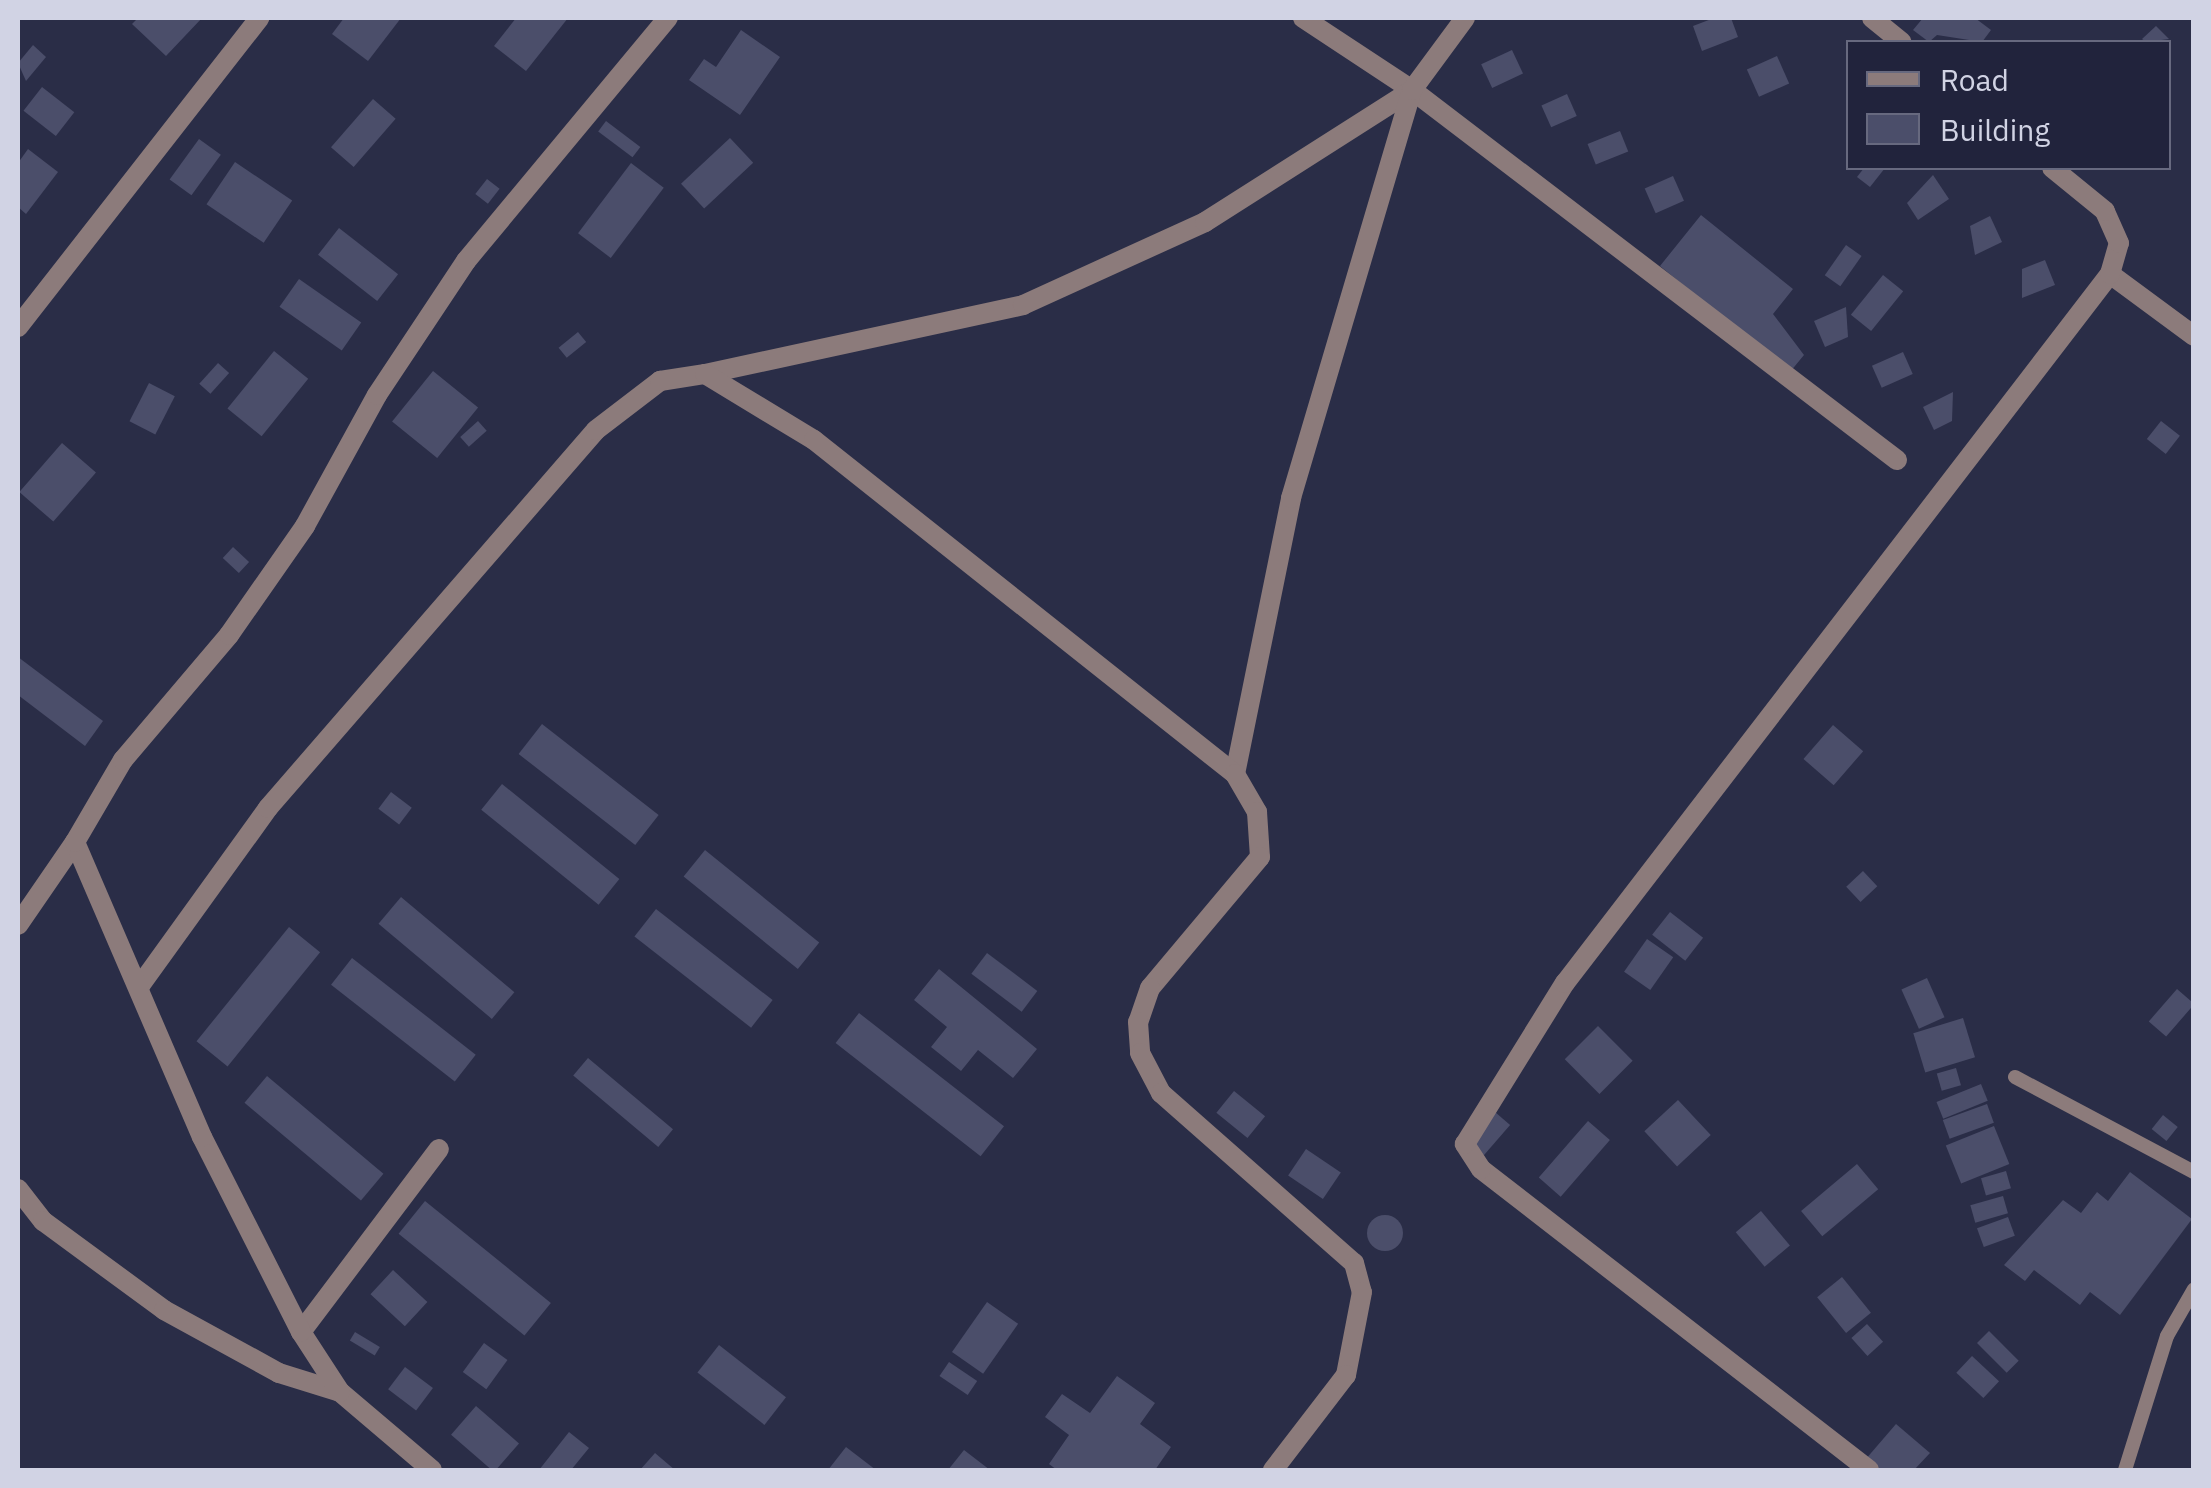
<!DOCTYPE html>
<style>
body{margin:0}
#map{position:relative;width:2211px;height:1488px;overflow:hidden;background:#2a2d47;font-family:"IBM Plex Sans",sans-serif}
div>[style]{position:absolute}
.building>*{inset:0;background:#4b4e6a;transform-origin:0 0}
.round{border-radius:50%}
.lane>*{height:14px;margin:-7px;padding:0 7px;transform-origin:7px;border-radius:7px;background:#8c7b7b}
.street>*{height:20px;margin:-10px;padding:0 10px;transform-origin:10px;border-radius:10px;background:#8c7b7b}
span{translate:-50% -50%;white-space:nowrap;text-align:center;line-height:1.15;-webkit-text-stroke:9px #21233c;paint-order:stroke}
.frame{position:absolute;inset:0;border:20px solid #d1d3e4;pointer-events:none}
.legend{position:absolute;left:1846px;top:40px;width:325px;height:130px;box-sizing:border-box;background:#21233c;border:2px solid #67697f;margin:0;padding:12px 18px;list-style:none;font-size:30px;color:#d1d3e4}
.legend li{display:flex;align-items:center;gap:20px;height:50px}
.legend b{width:50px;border:2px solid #67697f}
</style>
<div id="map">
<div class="building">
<i style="clip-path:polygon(138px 18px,202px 18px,166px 56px,132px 24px)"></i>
<i style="clip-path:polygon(344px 18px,401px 18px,368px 61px,332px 34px)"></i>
<i style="clip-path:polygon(516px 18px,568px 18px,526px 71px,494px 46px)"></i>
<i style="clip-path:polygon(1714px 18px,1731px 18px,1738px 37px,1702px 51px,1693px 26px)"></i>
<i style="clip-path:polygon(1923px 18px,1975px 18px,1991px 30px,1982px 42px,1937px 35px,1929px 42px,1913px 30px)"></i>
<i style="clip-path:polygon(2156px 26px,2169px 39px,2146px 42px,2142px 39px)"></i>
<i style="clip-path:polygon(741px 30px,780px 57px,740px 115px,689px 80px,704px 59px,716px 67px)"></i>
<i style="clip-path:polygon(33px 45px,46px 57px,26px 81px,18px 63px)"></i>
<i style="left:1512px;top:50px;width:26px;height:34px;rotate:65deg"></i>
<i style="left:1777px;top:56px;width:30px;height:33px;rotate:66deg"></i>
<i style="left:42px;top:87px;width:41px;height:30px;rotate:38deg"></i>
<i style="left:1567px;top:94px;width:24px;height:28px;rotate:66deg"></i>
<i style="left:373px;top:99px;width:30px;height:64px;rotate:41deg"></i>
<i style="left:606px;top:121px;width:43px;height:13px;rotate:37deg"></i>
<i style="left:1620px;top:131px;width:22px;height:35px;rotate:68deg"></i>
<i style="left:730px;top:138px;width:34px;height:67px;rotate:47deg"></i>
<i style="left:199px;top:139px;width:27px;height:50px;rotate:36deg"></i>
<i style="clip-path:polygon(28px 149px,58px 172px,26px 214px,18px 207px,18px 163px)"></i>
<i style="left:235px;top:162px;width:69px;height:51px;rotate:34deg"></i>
<i style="left:631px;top:163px;width:41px;height:88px;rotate:37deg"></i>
<i style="clip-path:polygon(1864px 168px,1885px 168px,1870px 187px,1857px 177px)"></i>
<i style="clip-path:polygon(1933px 175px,1949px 199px,1918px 220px,1907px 203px)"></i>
<i style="left:1673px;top:176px;width:27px;height:31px;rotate:66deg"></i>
<i style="left:487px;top:179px;width:16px;height:19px;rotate:38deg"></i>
<i style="clip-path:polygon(1701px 215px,1793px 289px,1773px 314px,1804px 355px,1790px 372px,1660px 266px)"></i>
<i style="clip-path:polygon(1990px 216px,2002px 242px,1975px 255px,1970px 226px)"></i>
<i style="left:339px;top:228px;width:75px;height:34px;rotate:38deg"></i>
<i style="left:1846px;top:245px;width:19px;height:37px;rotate:35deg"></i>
<i style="clip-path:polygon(2045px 260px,2055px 285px,2022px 298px,2022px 269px)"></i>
<i style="left:1883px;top:275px;width:26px;height:51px;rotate:39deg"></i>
<i style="left:299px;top:279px;width:76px;height:34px;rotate:35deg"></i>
<i style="clip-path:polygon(1846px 307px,1848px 337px,1825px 347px,1814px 321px)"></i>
<i style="left:578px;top:332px;width:13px;height:25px;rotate:51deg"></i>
<i style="left:274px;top:351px;width:44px;height:74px;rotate:39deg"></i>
<i style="left:1903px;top:352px;width:24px;height:34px;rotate:66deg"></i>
<i style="left:218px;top:363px;width:15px;height:28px;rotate:42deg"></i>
<i style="left:433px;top:371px;width:58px;height:65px;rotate:39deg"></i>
<i style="left:149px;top:383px;width:29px;height:43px;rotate:27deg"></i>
<i style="clip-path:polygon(1953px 392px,1952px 421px,1934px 430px,1923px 407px)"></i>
<i style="left:478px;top:421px;width:13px;height:24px;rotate:48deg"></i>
<i style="left:2161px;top:421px;width:24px;height:23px;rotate:38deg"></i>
<i style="left:62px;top:443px;width:45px;height:65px;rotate:41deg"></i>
<i style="left:233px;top:547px;width:22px;height:15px;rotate:43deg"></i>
<i style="clip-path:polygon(18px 657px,103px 721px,85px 746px,18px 695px)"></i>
<i style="left:542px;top:724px;width:148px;height:38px;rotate:38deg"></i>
<i style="left:1833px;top:725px;width:40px;height:45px;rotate:41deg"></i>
<i style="left:502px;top:784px;width:151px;height:33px;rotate:39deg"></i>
<i style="left:391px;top:792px;width:26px;height:21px;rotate:37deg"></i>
<i style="left:705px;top:850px;width:147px;height:34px;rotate:39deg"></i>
<i style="left:1863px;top:871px;width:21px;height:23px;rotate:47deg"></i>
<i style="left:401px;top:897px;width:148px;height:35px;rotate:40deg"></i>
<i style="left:656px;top:909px;width:148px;height:35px;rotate:38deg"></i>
<i style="left:1670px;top:912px;width:42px;height:29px;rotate:38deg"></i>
<i style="left:289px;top:927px;width:40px;height:147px;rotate:39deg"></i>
<i style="left:1647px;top:939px;width:32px;height:40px;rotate:35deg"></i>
<i style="left:987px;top:953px;width:63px;height:26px;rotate:37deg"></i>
<i style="left:352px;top:958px;width:157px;height:34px;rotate:38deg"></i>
<i style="clip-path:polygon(939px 969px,1037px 1049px,1013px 1078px,978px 1050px,961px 1071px,931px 1047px,947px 1027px,914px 1000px)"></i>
<i style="left:1927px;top:978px;width:43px;height:28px;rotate:66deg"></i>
<i style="left:2177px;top:989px;width:23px;height:43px;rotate:41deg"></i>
<i style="left:859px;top:1013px;width:184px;height:38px;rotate:38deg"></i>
<i style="left:1963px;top:1018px;width:41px;height:52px;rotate:73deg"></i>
<i style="left:1598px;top:1026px;width:49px;height:47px;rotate:45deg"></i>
<i style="left:588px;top:1058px;width:111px;height:23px;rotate:40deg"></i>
<i style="left:1956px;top:1068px;width:18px;height:20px;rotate:74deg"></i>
<i style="left:267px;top:1076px;width:152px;height:35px;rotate:40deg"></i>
<i style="left:1981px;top:1084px;width:18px;height:48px;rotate:68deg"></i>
<i style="left:1234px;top:1091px;width:40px;height:28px;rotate:39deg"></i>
<i style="left:1678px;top:1100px;width:48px;height:46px;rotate:47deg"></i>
<i style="left:1987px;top:1104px;width:20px;height:47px;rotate:70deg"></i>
<i style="left:1495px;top:1112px;width:20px;height:40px;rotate:41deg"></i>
<i style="left:2163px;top:1115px;width:19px;height:18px;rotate:39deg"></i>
<i style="left:1588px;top:1121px;width:29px;height:75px;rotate:41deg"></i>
<i style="left:1994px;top:1126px;width:41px;height:52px;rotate:68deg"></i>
<i style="left:1306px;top:1149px;width:42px;height:32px;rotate:34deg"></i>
<i style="left:1857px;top:1164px;width:33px;height:73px;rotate:50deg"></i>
<i style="left:2006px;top:1171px;width:18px;height:26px;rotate:74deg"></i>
<i style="clip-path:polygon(2130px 1172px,2192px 1219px,2120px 1315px,2090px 1292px,2080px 1305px,2034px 1270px,2025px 1281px,2004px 1265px,2063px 1200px,2081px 1213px,2097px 1192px,2108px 1201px)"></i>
<i style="left:2003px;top:1196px;width:18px;height:34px;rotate:74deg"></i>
<i style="left:425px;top:1201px;width:162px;height:42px;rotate:39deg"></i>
<i style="left:1761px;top:1211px;width:45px;height:33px;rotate:50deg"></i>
<i class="round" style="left:1367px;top:1215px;width:36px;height:36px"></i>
<i style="left:2008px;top:1217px;width:20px;height:33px;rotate:70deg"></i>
<i style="left:393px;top:1270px;width:47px;height:33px;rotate:43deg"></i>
<i style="left:1842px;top:1277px;width:46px;height:32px;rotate:51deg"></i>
<i style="left:987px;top:1302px;width:38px;height:61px;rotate:35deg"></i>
<i style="left:1867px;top:1324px;width:24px;height:21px;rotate:48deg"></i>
<i style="left:1989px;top:1331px;width:42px;height:17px;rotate:45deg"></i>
<i style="left:355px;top:1332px;width:29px;height:10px;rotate:31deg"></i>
<i style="left:484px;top:1343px;width:29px;height:36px;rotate:36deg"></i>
<i style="left:719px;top:1345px;width:85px;height:35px;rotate:38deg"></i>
<i style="left:1972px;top:1356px;width:37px;height:23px;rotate:43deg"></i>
<i style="left:949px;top:1362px;width:34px;height:17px;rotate:34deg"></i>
<i style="left:405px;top:1367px;width:35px;height:28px;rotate:37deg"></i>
<i style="clip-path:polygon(1117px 1376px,1155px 1403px,1140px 1424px,1171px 1447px,1155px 1470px,1057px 1470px,1049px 1464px,1069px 1435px,1045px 1417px,1062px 1394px,1090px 1413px)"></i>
<i style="left:476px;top:1406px;width:57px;height:38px;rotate:41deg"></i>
<i style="clip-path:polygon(1896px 1424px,1930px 1453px,1914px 1470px,1877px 1470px,1865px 1460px)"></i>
<i style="clip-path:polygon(569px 1432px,589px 1448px,571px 1470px,539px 1470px)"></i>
<i style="clip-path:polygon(846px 1447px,876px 1470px,828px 1470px)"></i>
<i style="clip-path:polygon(964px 1450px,990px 1470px,948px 1470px)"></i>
<i style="clip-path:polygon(655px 1453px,675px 1470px,640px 1470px)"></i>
</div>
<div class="lane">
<i style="left:2015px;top:1077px;width:203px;rotate:28deg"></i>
<i style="left:2125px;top:1470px;width:140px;rotate:-72.6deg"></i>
<i style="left:2167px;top:1336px;width:54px;rotate:-60.1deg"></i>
</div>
<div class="street">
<i style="left:1303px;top:18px;width:131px;rotate:33.4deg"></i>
<i style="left:1412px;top:90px;width:610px;rotate:37.34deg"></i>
<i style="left:1872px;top:18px;width:38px;rotate:39deg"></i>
<i style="left:2110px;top:274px;width:104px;rotate:36.4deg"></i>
<i style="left:18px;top:327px;width:392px;rotate:-52deg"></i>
<i style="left:705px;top:374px;width:325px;rotate:-12.2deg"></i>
<i style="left:1023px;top:305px;width:200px;rotate:-24.5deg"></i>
<i style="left:1205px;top:222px;width:246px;rotate:-32.5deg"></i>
<i style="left:1235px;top:774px;width:282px;rotate:-78.5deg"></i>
<i style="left:1291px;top:498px;width:426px;rotate:-73.5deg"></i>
<i style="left:1412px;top:90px;width:89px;rotate:-53.6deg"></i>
<i style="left:18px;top:925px;width:101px;rotate:-55.5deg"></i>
<i style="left:139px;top:987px;width:221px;rotate:-54.2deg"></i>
<i style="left:268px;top:808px;width:500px;rotate:-49.05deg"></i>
<i style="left:596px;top:430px;width:81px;rotate:-37.4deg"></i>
<i style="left:660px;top:381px;width:46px;rotate:-8.8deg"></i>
<i style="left:705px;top:374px;width:127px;rotate:31.2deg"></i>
<i style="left:814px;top:440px;width:537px;rotate:38.43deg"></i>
<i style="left:1235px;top:774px;width:44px;rotate:59.9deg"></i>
<i style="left:1257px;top:812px;width:45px;rotate:86.2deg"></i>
<i style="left:1260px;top:857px;width:171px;rotate:130deg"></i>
<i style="left:1150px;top:988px;width:36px;rotate:109deg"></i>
<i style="left:1138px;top:1022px;width:31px;rotate:86deg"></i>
<i style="left:1140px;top:1053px;width:45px;rotate:62.3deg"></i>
<i style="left:1161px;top:1093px;width:257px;rotate:41.4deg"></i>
<i style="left:1354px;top:1263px;width:30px;rotate:75deg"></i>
<i style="left:1362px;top:1292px;width:85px;rotate:100.9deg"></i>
<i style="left:1346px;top:1375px;width:120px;rotate:127.5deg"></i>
<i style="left:18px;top:1189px;width:41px;rotate:52deg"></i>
<i style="left:43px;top:1221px;width:150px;rotate:36.3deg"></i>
<i style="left:164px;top:1310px;width:131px;rotate:28.7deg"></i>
<i style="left:279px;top:1373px;width:64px;rotate:17.3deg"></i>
<i style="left:301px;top:1332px;width:229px;rotate:-53deg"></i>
<i style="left:432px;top:1470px;width:121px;rotate:-139.7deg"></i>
<i style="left:340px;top:1392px;width:72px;rotate:-123deg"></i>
<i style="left:301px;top:1332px;width:219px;rotate:-116.9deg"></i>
<i style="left:202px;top:1137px;width:321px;rotate:-113.3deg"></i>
<i style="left:75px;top:842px;width:95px;rotate:-59.7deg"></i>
<i style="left:123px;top:760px;width:164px;rotate:-49.7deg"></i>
<i style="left:229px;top:635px;width:133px;rotate:-55.1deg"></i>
<i style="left:305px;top:526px;width:149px;rotate:-61.2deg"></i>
<i style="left:377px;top:395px;width:161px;rotate:-56.4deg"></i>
<i style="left:466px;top:261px;width:316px;rotate:-50.3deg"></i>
<i style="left:1869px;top:1470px;width:491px;rotate:-142.2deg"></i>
<i style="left:1481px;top:1169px;width:30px;rotate:-123deg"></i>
<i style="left:1465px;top:1144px;width:190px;rotate:-58.2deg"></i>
<i style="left:1565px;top:983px;width:894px;rotate:-52.45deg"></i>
<i style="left:2110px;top:274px;width:32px;rotate:-74deg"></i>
<i style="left:2119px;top:243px;width:35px;rotate:-114deg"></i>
<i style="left:2105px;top:211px;width:68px;rotate:-140.9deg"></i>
</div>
<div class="frame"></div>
<ul class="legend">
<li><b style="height:12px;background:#8c7b7b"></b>Road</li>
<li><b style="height:28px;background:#4b4e6a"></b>Building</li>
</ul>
</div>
